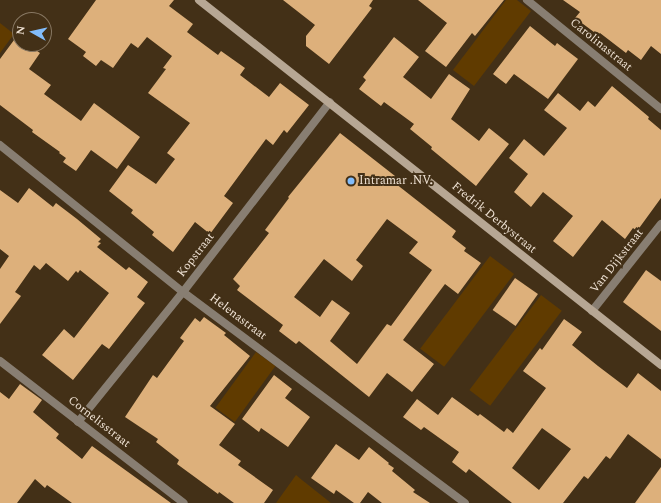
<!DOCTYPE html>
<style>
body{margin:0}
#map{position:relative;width:661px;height:503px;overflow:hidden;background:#433017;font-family:Spectral,serif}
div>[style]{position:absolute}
.green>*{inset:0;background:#603b00;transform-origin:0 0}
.building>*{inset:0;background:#ddb07b;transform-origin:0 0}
.street>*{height:8px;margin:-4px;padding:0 4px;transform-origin:4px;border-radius:4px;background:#887e72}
.secondary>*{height:8px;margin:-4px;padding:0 4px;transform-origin:4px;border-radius:4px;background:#b7a794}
.dots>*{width:11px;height:11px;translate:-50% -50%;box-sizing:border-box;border:2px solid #433017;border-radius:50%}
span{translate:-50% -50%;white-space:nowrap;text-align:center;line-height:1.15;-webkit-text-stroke:4px #433017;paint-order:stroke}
.street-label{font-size:12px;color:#f0e3d5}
.poi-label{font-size:12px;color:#f0e3d5}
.left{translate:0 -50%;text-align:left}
.north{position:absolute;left:12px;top:12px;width:40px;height:40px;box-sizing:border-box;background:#433017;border:1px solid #887863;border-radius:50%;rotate:278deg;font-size:11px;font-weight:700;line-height:16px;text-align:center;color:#f0e3d5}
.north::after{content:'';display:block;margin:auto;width:14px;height:18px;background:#82bcfa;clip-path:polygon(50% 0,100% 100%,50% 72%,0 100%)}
</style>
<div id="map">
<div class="green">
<i style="clip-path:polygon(506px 0,517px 0,531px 11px,474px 86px,453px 70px)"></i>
<i style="clip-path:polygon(0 23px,14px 34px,0 53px)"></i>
<i style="left:490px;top:256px;width:30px;height:116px;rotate:37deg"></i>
<i style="left:541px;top:295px;width:26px;height:119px;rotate:37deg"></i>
<i style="left:256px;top:352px;width:24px;height:69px;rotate:36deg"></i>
<i style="clip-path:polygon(296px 475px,302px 480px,331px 503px,276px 503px)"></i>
</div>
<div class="building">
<i style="clip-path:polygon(96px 0,174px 0,169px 6px,193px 24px,187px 32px,218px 55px,221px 51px,245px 68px,240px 75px,269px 97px,280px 83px,309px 105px,287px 133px,284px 130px,273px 145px,266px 139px,224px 196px,233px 203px,210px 234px,195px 222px,173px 252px,152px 235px,154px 232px,131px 213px,133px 210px,109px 191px,128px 165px,156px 184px,175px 159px,167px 153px,190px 123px,148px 93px,166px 69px,163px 68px,172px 56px,147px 37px,138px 48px,131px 43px,113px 68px,101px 60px,96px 66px,83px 56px,86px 52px,68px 39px)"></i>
<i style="clip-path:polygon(283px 0,373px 0,369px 6px,372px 8px,329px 64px,306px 46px,306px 36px,315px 25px)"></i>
<i style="clip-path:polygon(418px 0,504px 0,475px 36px,472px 33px,446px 67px,425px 51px,447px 23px)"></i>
<i style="clip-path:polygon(563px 0,661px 0,661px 54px,651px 46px,641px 60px,628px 50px,626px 53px,600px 33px,598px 35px,575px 18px,580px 12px)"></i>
<i style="clip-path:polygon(530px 26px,555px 46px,557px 43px,578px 59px,548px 99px,514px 74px,506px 84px,493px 74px)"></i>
<i style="clip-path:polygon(17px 36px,20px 39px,20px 44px,27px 44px,40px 53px,29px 69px,51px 85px,44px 94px,81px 121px,94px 103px,140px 137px,117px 169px,91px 150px,76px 171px,63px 162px,66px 158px,59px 153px,60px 152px,32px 132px,33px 130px,0 105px,0 59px)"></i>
<i style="clip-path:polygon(394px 37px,419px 57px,403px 77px,431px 99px,449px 74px,470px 89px,451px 119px,479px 141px,489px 128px,509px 144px,476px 186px,431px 149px,432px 147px,410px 129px,414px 124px,384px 102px,381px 106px,359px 89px,366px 80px,363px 77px)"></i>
<i style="clip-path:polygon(612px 86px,649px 117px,648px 119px,661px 130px,661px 198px,637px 231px,633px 228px,625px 239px,602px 220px,573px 257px,553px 241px,573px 216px,543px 192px,531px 207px,514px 192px,528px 174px,509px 158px,524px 139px,544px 156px,567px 128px,544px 110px,558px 93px,580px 111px,588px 101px,595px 107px)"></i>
<i style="clip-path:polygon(evenodd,340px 133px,395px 176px,391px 180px,456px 231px,452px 237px,466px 248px,464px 251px,481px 263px,458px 294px,445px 284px,403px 340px,434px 364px,412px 392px,387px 373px,369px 397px,299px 341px,296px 344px,279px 331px,283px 325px,237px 290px,240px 286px,233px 279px,269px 233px,265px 230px,289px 198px,288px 197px,340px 133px,387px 219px,418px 242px,409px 253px,432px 270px,391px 326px,387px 324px,357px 364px,330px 341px,350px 313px,332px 300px,320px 317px,294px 297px,324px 259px,352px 281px,363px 266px,356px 260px,387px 219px)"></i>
<i style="clip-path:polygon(29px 188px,53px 207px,56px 203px,77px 219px,101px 239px,98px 242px,101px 243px,97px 247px,126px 270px,129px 267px,148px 282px,137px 297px,145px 303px,109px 349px,102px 344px,73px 380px,42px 355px,64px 329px,74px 338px,109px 293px,80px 270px,78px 273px,76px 271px,68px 281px,46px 263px,40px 270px,34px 265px,15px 292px,21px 296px,0 324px,0 269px,9px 256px,0 249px,0 190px,18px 203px)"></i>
<i style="clip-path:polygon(646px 270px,661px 281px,661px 331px,623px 302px)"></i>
<i style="left:515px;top:278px;width:28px;height:39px;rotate:35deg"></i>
<i style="clip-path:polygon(204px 317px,226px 333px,224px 335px,250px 356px,210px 406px,235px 424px,219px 445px,241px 461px,238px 465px,273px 490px,264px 503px,234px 503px,219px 492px,218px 494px,177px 464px,179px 460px,156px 442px,158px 439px,125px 417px,153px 375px,157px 378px,184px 341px,180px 338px,195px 318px,200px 322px)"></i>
<i style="clip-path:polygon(evenodd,564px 319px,582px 332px,572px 345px,598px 366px,627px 388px,638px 373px,661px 391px,661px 459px,628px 434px,610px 459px,606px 456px,588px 479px,584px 476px,563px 503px,512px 503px,469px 469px,466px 473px,452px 462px,459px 452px,424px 427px,421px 430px,403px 417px,417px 399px,438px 415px,452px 397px,478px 416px,480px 414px,504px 432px,507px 428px,513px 433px,546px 388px,523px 371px,540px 348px,542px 350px,564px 319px,542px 428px,571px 449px,539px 490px,512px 468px,542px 428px)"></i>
<i style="clip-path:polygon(274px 375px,292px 389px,285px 398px,310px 417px,288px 447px,261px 428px,259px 432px,242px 419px)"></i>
<i style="clip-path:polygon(20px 384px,42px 400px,33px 412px,59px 434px,56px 438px,82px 459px,92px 446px,171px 503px,72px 503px,47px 485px,45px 488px,35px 479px,17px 503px,0 503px,0 392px,9px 399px)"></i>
<i style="clip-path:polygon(336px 444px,359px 460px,369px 447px,389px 463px,388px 464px,394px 468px,392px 471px,415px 490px,413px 492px,430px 503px,382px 503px,368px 492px,360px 503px,354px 503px,336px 490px,334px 494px,311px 478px)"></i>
<i style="clip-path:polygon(661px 467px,661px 503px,635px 503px)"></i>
</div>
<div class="street">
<i style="left:527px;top:0;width:173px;rotate:39.1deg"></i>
<i style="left:0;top:145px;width:235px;rotate:38.8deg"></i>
<i style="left:183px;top:292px;width:352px;rotate:36.8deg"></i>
<i style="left:592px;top:311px;width:111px;rotate:-51.6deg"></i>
<i style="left:0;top:361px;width:232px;rotate:37.7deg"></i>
<i style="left:78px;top:422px;width:167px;rotate:-51.1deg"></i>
<i style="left:183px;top:292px;width:240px;rotate:-52.3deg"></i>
</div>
<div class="secondary">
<i style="left:199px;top:0;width:589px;rotate:38.31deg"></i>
</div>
<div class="dots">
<i style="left:351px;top:181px;background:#82bcfa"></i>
</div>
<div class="street-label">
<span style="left:601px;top:45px;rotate:39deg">Carolinastraat</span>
<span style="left:494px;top:218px;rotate:39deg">Fredrik Derbystraat</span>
<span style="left:196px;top:255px;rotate:-52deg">Kopstraat</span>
<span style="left:617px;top:261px;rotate:-52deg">Van Dijkstraat</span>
<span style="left:238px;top:317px;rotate:37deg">Helenastraat</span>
<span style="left:99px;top:422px;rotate:38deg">Cornelisstraat</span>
</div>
<div class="poi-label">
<span class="left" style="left:359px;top:181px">Intramar .NV.</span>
</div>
<div class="north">N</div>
</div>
